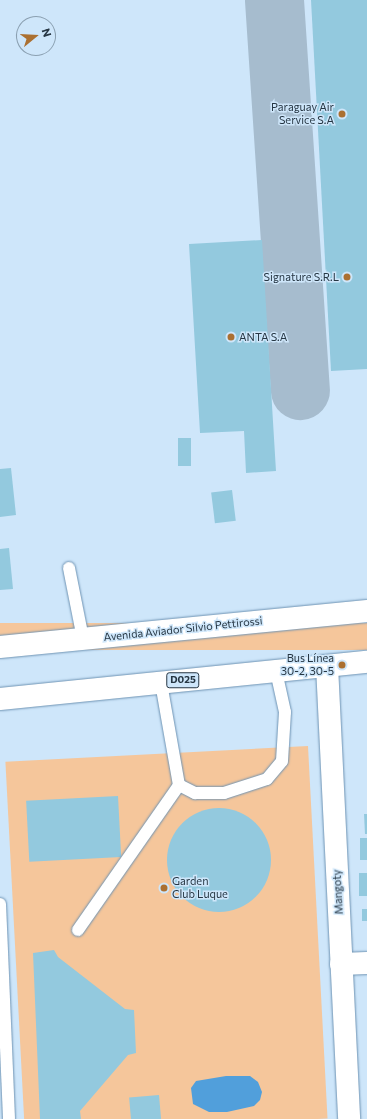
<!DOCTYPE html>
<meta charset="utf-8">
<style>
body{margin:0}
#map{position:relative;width:367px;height:1119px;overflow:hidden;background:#cee6fa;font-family:Commissioner,sans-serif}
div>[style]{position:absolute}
.green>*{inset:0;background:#f5c69b;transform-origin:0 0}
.water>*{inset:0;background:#519fdb}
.taxiway>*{height:59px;margin:-29.5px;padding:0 29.5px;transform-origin:29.5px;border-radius:29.5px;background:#a6bcce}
.building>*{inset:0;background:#93c9de;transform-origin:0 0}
.round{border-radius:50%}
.roads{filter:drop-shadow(0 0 1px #6e93b3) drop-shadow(0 0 1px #6e93b3)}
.lane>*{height:12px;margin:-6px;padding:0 6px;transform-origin:6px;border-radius:6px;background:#fff}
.street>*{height:22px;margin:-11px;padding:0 11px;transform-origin:11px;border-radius:11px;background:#fff}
.highway>*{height:22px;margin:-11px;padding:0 11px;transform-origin:11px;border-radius:11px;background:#fff}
.dots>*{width:11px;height:11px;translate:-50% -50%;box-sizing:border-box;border:2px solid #cee6fa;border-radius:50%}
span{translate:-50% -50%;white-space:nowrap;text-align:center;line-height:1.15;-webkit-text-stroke:3px #cee6fa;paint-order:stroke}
.shield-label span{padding:1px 3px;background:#cee6fa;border:1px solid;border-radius:3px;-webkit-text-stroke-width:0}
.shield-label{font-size:10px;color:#263643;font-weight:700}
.poi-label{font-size:11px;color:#263643}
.right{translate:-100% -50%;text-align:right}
.left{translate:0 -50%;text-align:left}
.street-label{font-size:11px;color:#263643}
.north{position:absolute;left:16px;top:16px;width:40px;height:40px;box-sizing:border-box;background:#cee6fa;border:1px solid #8ba0b1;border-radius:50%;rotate:72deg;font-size:11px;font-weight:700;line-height:16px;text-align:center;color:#263643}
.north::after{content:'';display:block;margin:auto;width:14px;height:18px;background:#ab7031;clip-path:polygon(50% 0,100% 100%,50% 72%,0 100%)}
</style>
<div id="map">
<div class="green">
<i style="left:367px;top:623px;width:27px;height:369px;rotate:90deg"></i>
<i style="left:308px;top:746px;width:373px;height:303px;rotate:87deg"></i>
</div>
<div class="water">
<i style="clip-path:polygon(226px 1076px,250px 1076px,258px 1082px,262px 1092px,260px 1100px,254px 1106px,227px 1112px,209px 1112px,193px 1104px,191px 1088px,196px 1081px)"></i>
</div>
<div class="taxiway">
<i style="left:274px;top:0;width:391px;rotate:86.2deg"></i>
</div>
<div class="building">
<i style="clip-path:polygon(311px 0,367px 0,367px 369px,331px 371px)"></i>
<i style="clip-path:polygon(262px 240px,276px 471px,246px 473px,244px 431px,200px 433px,189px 244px)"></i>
<i style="left:178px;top:438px;width:13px;height:28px"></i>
<i style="clip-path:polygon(11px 468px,16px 515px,0 517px,0 469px)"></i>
<i style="left:232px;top:490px;width:31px;height:21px;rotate:83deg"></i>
<i style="clip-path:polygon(9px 548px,13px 589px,0 590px,0 549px)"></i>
<i style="left:118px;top:796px;width:61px;height:92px;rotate:87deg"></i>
<i class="round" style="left:167px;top:808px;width:104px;height:104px"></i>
<i style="clip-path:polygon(364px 814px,367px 814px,367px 834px,365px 834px)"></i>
<i style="left:367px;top:838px;width:22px;height:7px;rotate:90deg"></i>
<i style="left:359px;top:873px;width:8px;height:23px"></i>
<i style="left:362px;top:909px;width:5px;height:12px"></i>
<i style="clip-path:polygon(54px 950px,58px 957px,125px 1009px,134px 1010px,136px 1053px,128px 1055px,80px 1111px,81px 1119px,40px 1119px,33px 953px)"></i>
<i style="left:159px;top:1095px;width:24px;height:30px;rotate:85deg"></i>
</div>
<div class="roads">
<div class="lane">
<i style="left:69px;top:568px;width:72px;rotate:78.8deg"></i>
<i style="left:161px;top:683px;width:104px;rotate:80deg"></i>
<i style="left:179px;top:785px;width:18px;rotate:27deg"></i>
<i style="left:195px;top:793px;width:29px"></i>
<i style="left:224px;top:793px;width:45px;rotate:-18deg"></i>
<i style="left:267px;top:779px;width:23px;rotate:-50deg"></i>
<i style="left:282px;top:761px;width:49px;rotate:-86.5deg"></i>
<i style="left:285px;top:712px;width:42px;rotate:-102.4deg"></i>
<i style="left:0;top:904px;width:215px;rotate:87.6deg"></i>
<i style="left:78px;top:930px;width:177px;rotate:-55.1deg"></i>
</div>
<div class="street">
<i style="left:327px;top:666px;width:454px;rotate:87.2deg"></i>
<i style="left:341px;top:964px;width:26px;rotate:-2deg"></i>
</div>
<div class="highway">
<i style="left:0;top:647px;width:369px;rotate:-5.6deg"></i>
<i style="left:0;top:699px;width:369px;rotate:-5.8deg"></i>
</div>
</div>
<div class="dots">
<i style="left:342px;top:114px;background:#ab7031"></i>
<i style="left:347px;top:277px;background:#ab7031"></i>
<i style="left:231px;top:337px;background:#ab7031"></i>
<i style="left:342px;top:665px;background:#ab7031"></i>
<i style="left:164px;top:888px;background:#ab7031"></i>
</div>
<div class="shield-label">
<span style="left:183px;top:680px">D025</span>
</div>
<div class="poi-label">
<span class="right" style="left:334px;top:114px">Paraguay Air<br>Service S.A</span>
<span class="right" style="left:339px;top:277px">Signature S.R.L</span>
<span class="left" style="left:239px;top:337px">ANTA S.A</span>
<span class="right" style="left:334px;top:665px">Bus Línea<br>30-2, 30-5</span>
<span class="left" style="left:172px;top:888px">Garden<br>Club Luque</span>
</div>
<div class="street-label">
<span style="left:183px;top:629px;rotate:-6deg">Avenida Aviador Silvio Pettirossi</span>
<span style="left:338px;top:892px;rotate:-93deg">Mangoty</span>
</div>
<div class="north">N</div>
</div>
